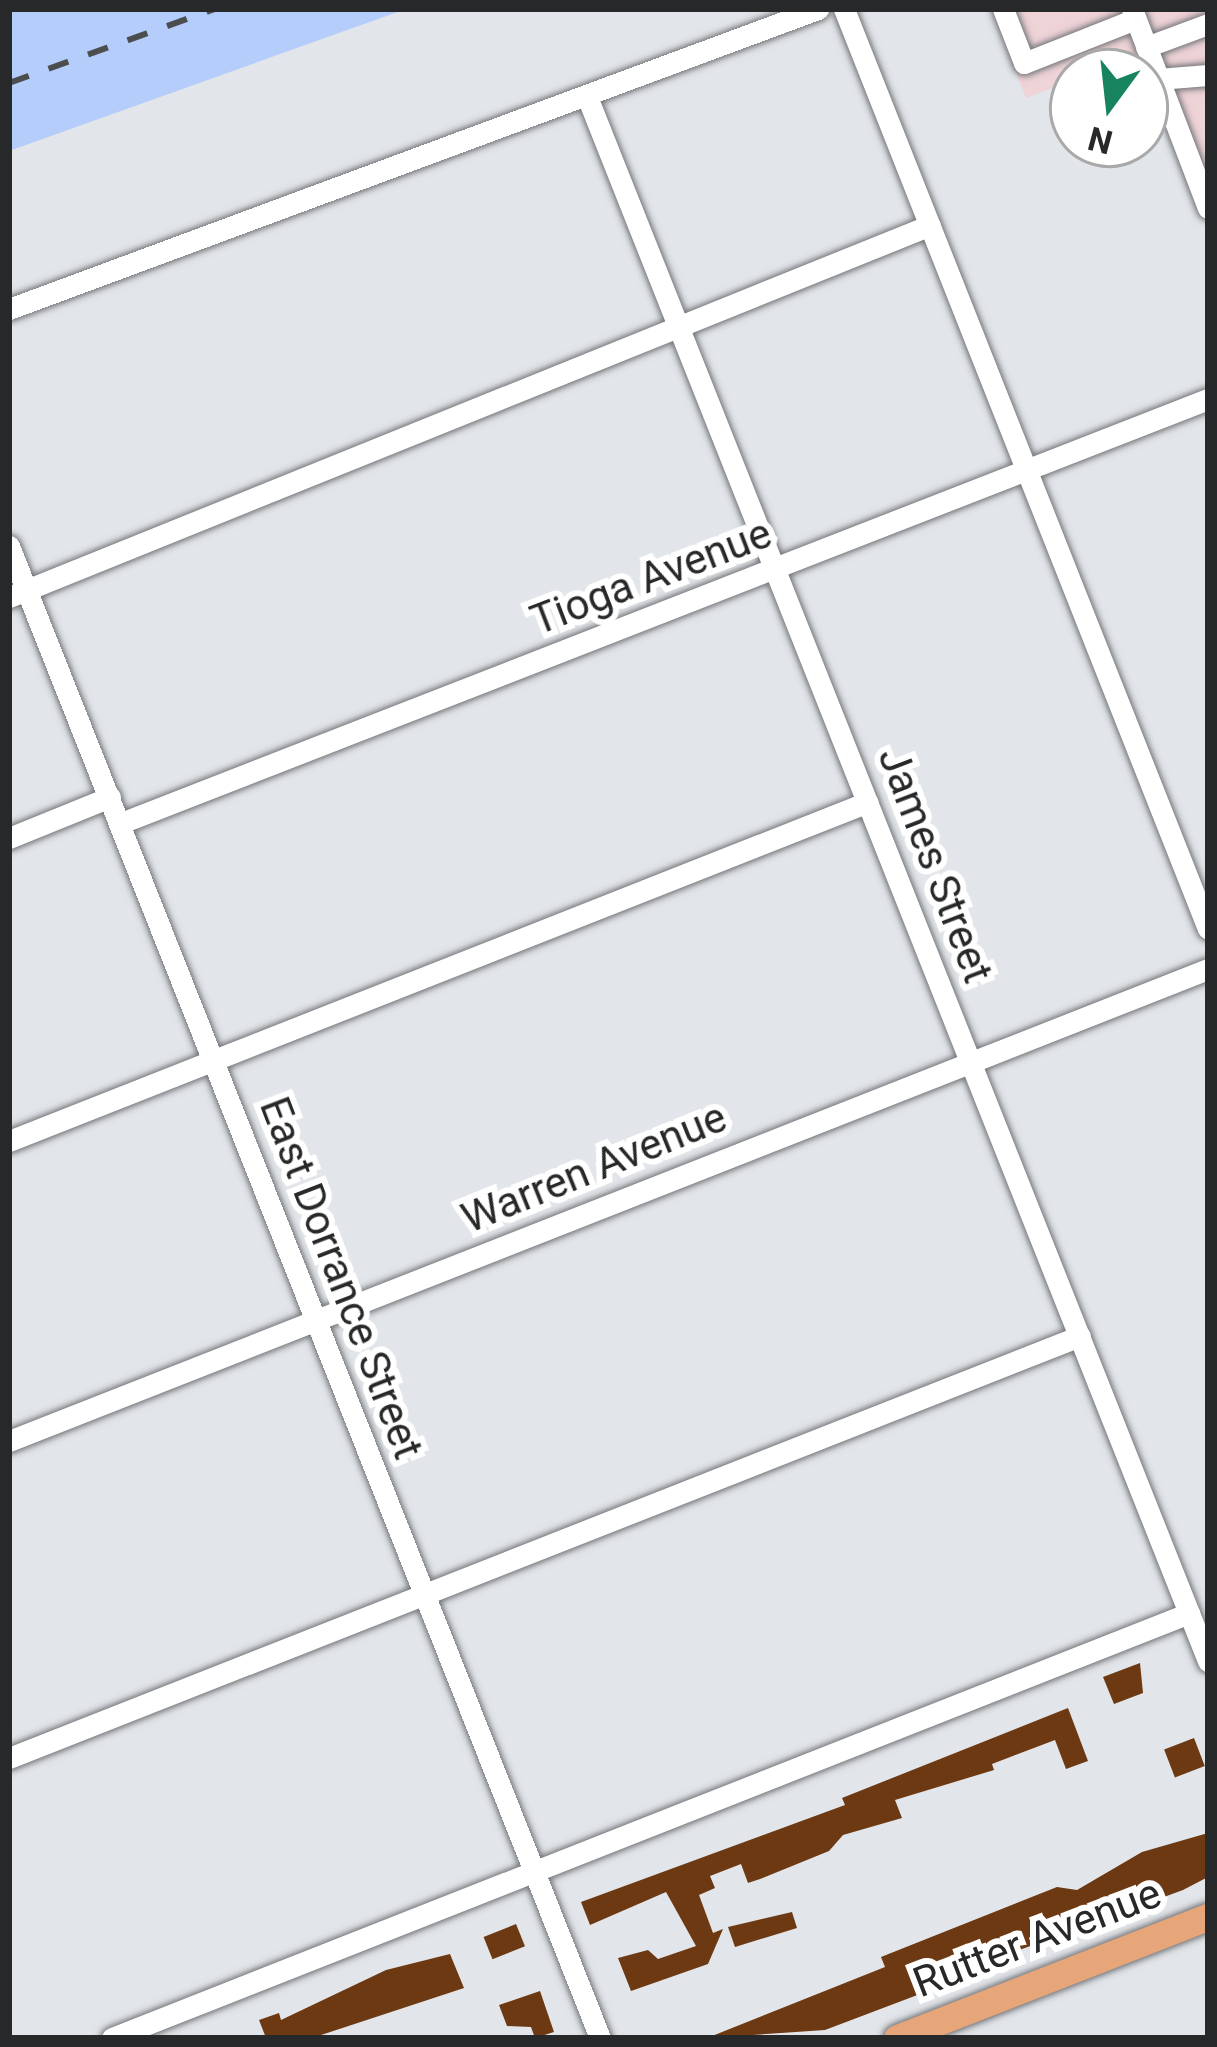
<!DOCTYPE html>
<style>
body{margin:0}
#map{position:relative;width:1217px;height:2047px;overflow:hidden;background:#e2e5e9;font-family:Roboto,sans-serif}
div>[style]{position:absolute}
.commercial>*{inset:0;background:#eed3d7}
.green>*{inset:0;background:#b4cdfb}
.building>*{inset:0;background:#6c3912;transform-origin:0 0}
.roads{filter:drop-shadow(0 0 3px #74767a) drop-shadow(0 0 3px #74767a)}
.minor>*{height:21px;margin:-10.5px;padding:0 10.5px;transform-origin:10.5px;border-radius:10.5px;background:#fff}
.major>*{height:27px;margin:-13.5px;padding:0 13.5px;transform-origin:13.5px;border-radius:13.5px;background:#e6a679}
.rail>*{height:6px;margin-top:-3px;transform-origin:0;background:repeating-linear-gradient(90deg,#4c4d4f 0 21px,transparent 0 42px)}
span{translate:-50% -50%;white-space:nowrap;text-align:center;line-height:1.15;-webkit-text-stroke:12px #fff;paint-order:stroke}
.street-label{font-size:42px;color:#272829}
.frame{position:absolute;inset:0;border:12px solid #272829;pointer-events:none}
.north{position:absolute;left:1049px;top:48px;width:120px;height:120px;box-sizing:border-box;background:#fff;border:3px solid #a9a9a9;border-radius:50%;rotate:195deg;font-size:33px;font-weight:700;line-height:48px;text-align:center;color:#272829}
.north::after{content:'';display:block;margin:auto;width:42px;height:54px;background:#17835f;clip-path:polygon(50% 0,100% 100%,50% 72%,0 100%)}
</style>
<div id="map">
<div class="commercial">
<i style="clip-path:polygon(991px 9px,1208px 9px,1208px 176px,1156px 47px,1073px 72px,1073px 80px,1026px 98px)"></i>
</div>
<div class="green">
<i style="clip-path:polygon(9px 9px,406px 9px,9px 151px)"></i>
</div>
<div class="building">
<i style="clip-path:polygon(1140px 1663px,1143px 1693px,1114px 1704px,1103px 1677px)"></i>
<i style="clip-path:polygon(1068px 1708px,1088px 1761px,1066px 1769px,1055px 1740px,992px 1764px,994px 1770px,895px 1800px,902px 1818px,843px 1835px,829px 1851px,760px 1879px,748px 1883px,741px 1864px,710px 1876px,715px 1888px,699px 1895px,713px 1933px,723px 1929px,708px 1964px,631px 1991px,618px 1958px,648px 1950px,658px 1959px,696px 1946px,666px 1892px,590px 1925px,581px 1902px,845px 1805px,842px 1798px)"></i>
<i style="left:1194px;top:1738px;width:30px;height:32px;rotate:69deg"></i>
<i style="clip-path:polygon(1208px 1833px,1208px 1877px,1183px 1890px,919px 1987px,920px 1994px,825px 2030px,707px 2038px,885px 1967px,881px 1957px,1057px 1887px,1077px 1890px,1142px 1852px)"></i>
<i style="clip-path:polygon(792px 1912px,797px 1928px,735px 1947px,728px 1927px)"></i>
<i style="left:516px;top:1924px;width:24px;height:35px;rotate:68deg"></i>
<i style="clip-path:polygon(450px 1954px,464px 1988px,312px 2038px,266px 2038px,259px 2020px,279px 2013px,281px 2020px,386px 1970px)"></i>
<i style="clip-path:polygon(540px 1991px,554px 2032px,535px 2038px,531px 2027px,507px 2026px,499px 2005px)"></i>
</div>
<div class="roads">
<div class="minor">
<i style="left:844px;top:9px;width:989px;rotate:68.41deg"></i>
<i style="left:1003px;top:9px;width:58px;rotate:68.7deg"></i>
<i style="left:1024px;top:63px;width:119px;rotate:-21.6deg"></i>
<i style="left:1132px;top:9px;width:213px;rotate:69.1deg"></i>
<i style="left:1146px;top:47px;width:66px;rotate:-20.4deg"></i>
<i style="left:1158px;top:79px;width:50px;rotate:-4.6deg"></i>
<i style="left:588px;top:99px;width:1681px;rotate:68.35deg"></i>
<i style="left:9px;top:309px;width:863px;rotate:-20.35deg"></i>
<i style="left:9px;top:546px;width:1605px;rotate:68.39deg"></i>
<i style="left:9px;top:597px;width:993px;rotate:-21.99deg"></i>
<i style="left:121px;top:823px;width:1167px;rotate:-21.31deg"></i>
<i style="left:9px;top:838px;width:109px;rotate:-22.1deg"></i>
<i style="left:9px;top:1141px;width:923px;rotate:-21.54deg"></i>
<i style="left:9px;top:1441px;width:1289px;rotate:-21.49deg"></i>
<i style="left:9px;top:1758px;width:1151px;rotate:-21.51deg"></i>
<i style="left:112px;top:2038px;width:1158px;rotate:-21.53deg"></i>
</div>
<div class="major">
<i style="left:897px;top:2038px;width:334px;rotate:-21.3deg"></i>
</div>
</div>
<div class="rail">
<i style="left:9px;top:83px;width:218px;rotate:-19.8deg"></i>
</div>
<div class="street-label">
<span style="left:651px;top:577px;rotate:-21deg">Tioga Avenue</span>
<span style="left:935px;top:865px;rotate:69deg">James Street</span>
<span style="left:594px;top:1168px;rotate:-22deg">Warren Avenue</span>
<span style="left:341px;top:1278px;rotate:69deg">East Dorrance Street</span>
<span style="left:1037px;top:1938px;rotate:-21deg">Rutter Avenue</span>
</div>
<div class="frame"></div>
<div class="north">N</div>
</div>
